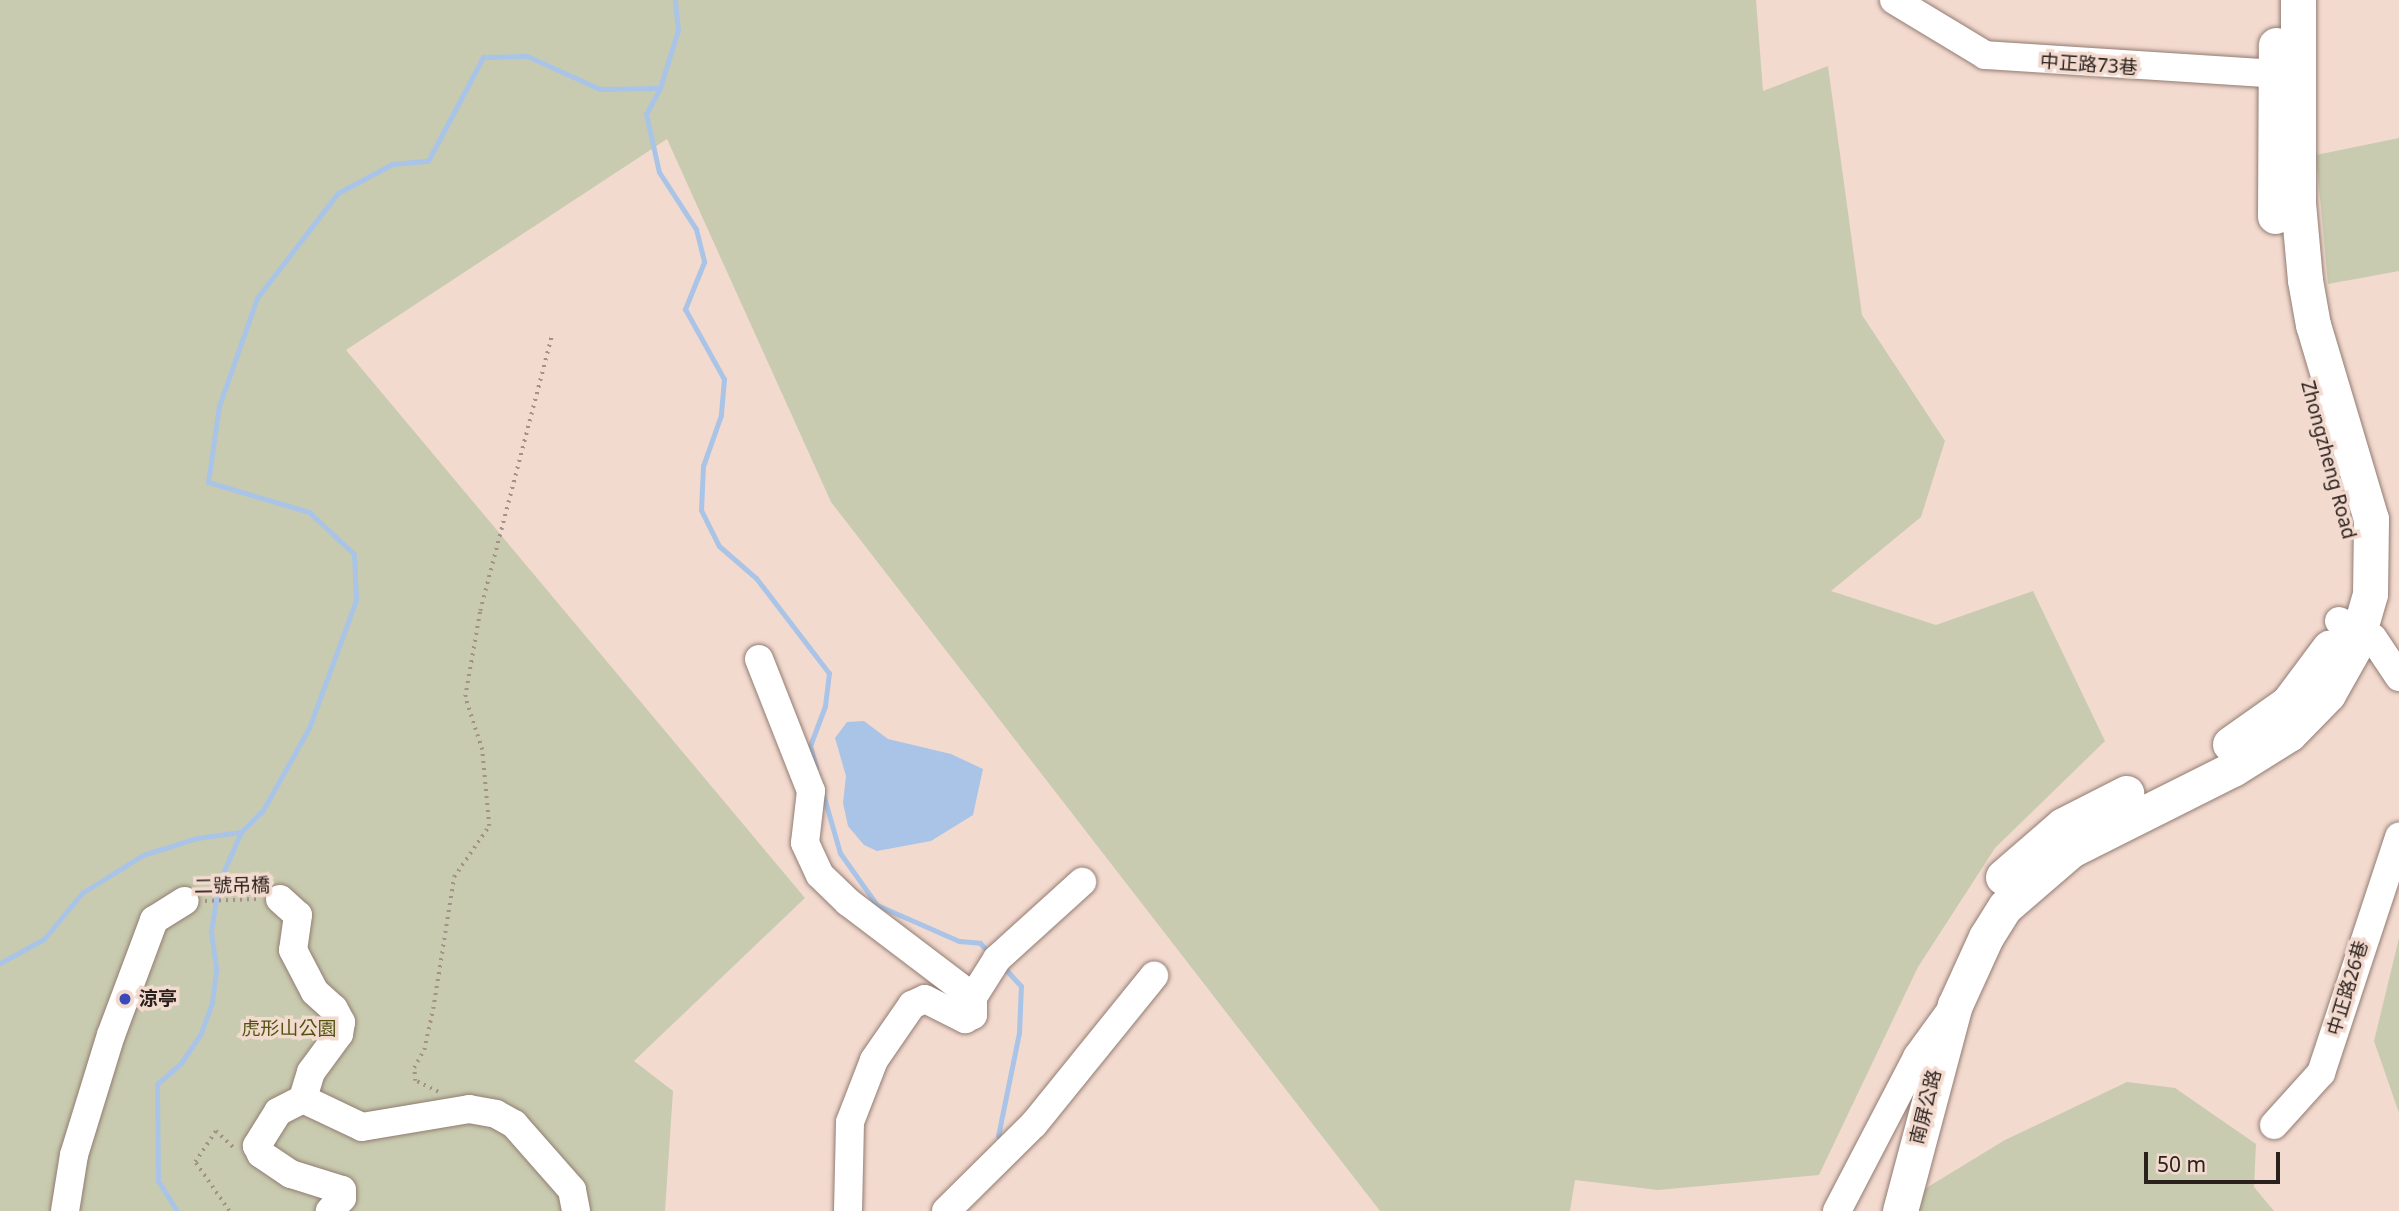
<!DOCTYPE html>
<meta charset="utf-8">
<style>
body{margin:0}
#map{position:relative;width:2399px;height:1211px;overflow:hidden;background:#f3dacf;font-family:"Noto Sans","Noto Sans TC",sans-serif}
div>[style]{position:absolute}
.green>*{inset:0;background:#c8cbaf}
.water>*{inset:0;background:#a9c4e7}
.stream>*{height:5px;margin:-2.5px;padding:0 2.5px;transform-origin:2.5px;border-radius:2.5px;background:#a9c4e7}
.path>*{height:3.5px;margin-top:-1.75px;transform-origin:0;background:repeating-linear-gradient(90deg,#a39188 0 2px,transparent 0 7px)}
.roads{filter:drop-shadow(0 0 2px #927c72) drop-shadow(0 0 2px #927c72)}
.minor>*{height:28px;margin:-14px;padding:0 14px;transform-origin:14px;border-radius:14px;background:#fff}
.major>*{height:35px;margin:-17.5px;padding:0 17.5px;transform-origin:17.5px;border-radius:17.5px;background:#fff}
.dots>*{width:19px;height:19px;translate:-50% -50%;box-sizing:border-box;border:4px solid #f3dacf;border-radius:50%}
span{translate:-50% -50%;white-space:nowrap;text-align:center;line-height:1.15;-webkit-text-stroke:7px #f3dacf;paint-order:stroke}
.street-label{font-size:19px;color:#2a211d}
.poi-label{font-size:19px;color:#2a211d;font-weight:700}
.left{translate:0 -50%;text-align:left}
.park-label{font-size:19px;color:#4f530e}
.scale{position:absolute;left:2144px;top:1152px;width:136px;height:32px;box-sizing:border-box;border:4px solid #2a211d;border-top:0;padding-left:9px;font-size:21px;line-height:24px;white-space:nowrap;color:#2a211d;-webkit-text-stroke:5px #f3dacf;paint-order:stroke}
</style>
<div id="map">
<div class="green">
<i style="clip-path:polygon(0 0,1756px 0,1763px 91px,1828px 66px,1862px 315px,1945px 441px,1921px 517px,1831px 591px,1936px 625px,2033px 591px,2105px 741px,1995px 848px,1918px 967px,1819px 1175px,1658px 1190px,1575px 1180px,1570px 1211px,1380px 1211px,831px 502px,667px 139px,346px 350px,805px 898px,634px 1061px,673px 1091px,665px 1211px,0 1211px)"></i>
<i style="clip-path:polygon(2399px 138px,2399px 271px,2328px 284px,2316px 155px)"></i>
<i style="clip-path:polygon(2399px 938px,2399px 1113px,2374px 1041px)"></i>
<i style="clip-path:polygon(2127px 1082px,2175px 1088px,2256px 1144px,2254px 1187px,2274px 1211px,1917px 1211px,1923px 1190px,2005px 1140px)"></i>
</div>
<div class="water">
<i style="clip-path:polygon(864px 721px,888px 739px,951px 754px,983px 769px,973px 815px,931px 841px,877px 851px,864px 845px,848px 826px,843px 803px,846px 776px,835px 738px,847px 722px)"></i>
</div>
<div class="stream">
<i style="left:660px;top:88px;width:30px;rotate:118deg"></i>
<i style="left:646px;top:114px;width:59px;rotate:77.4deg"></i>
<i style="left:659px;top:172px;width:68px;rotate:57deg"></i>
<i style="left:696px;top:229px;width:34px;rotate:76deg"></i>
<i style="left:704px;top:262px;width:51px;rotate:112deg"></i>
<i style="left:685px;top:309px;width:80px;rotate:60.9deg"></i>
<i style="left:724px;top:379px;width:36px;rotate:95deg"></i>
<i style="left:721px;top:415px;width:54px;rotate:109.4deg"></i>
<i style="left:703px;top:466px;width:44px;rotate:92.6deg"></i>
<i style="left:701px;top:510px;width:40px;rotate:63.4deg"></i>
<i style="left:719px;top:546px;width:49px;rotate:40.9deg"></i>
<i style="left:756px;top:578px;width:120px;rotate:52.5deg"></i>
<i style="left:829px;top:673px;width:33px;rotate:97deg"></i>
<i style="left:825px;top:706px;width:43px;rotate:110.6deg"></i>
<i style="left:810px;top:746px;width:22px;rotate:74deg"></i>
<i style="left:823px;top:794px;width:61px;rotate:73.9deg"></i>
<i style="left:840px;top:853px;width:64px;rotate:54.6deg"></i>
<i style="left:877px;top:905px;width:90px;rotate:23.7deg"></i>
<i style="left:959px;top:941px;width:21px;rotate:5deg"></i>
<i style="left:980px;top:943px;width:16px;rotate:47deg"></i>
<i style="left:0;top:963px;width:50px;rotate:-28.6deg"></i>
<i style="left:44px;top:939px;width:60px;rotate:-50.4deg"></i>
<i style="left:82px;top:893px;width:72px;rotate:-31.9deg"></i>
<i style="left:143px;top:855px;width:57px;rotate:-17.5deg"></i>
<i style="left:197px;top:838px;width:44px;rotate:-7.8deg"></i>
<i style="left:241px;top:832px;width:31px;rotate:-45deg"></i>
<i style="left:263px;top:810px;width:94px;rotate:-60.7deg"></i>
<i style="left:309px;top:728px;width:136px;rotate:-69.8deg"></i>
<i style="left:356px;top:600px;width:46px;rotate:-92.5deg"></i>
<i style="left:354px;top:554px;width:62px;rotate:-137deg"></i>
<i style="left:309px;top:512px;width:105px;rotate:-163.5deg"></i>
<i style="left:208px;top:482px;width:77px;rotate:-81.8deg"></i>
<i style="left:219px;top:406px;width:114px;rotate:-70.6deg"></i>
<i style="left:257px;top:298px;width:133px;rotate:-52.4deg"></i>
<i style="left:338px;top:193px;width:61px;rotate:-28.2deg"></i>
<i style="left:392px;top:164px;width:36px;rotate:-5deg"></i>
<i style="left:428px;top:161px;width:118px;rotate:-62.1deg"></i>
<i style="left:483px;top:57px;width:44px;rotate:-1.3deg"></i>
<i style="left:527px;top:56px;width:80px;rotate:24.3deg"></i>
<i style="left:600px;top:89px;width:60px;rotate:-1deg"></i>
<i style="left:660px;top:88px;width:61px;rotate:-72.8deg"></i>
<i style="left:678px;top:30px;width:30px;rotate:-96deg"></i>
<i style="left:998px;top:1136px;width:105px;rotate:-78.5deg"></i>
<i style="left:1019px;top:1033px;width:47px;rotate:-87.6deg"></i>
<i style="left:1021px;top:986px;width:26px;rotate:-133deg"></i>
<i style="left:177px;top:1211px;width:36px;rotate:-122deg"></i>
<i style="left:158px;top:1181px;width:97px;rotate:-90.6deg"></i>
<i style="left:157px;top:1084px;width:32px;rotate:-41deg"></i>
<i style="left:181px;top:1063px;width:36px;rotate:-56deg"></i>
<i style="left:201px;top:1033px;width:32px;rotate:-70deg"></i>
<i style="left:212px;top:1003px;width:35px;rotate:-83deg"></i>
<i style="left:216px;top:968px;width:37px;rotate:-98deg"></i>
<i style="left:211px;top:931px;width:50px;rotate:-80.7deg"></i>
<i style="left:219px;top:882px;width:55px;rotate:-66.3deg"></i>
</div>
<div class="path">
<i style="left:205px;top:901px;width:52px;rotate:-2.2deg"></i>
<i style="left:438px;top:1092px;width:25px;rotate:-154deg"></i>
<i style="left:415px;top:1081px;width:13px;rotate:-94deg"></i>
<i style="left:414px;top:1068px;width:21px;rotate:-61deg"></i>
<i style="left:424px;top:1050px;width:42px;rotate:-77.6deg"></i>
<i style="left:433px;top:1009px;width:134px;rotate:-81deg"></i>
<i style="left:454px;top:877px;width:62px;rotate:-55.5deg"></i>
<i style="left:489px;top:826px;width:76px;rotate:-95.3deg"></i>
<i style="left:482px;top:750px;width:56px;rotate:-107.8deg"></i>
<i style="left:465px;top:697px;width:87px;rotate:-80.1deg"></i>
<i style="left:480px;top:611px;width:286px;rotate:-75.4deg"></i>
<i style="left:229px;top:1211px;width:60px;rotate:-124.8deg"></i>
<i style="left:195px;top:1162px;width:37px;rotate:-56deg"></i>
<i style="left:216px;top:1131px;width:26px;rotate:43deg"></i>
</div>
<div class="roads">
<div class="minor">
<i style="left:1894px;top:0;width:106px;rotate:31.1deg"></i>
<i style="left:1985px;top:55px;width:313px;rotate:3.7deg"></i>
<i style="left:2339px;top:621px;width:38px;rotate:27deg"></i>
<i style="left:2373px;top:638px;width:47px;rotate:56.3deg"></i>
<i style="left:759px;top:659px;width:142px;rotate:68.5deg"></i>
<i style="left:811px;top:791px;width:52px;rotate:96.6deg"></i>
<i style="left:805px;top:843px;width:35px;rotate:65deg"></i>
<i style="left:820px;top:875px;width:39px;rotate:44deg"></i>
<i style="left:848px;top:902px;width:157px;rotate:37.2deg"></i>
<i style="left:280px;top:899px;width:24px;rotate:42deg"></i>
<i style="left:298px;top:915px;width:35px;rotate:98deg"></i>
<i style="left:293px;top:950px;width:47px;rotate:62.4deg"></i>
<i style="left:315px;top:992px;width:25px;rotate:42deg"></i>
<i style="left:334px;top:1009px;width:15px;rotate:62deg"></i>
<i style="left:341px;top:1022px;width:12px;rotate:99deg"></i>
<i style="left:339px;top:1034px;width:47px;rotate:126.4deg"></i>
<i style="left:311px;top:1072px;width:28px;rotate:107deg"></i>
<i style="left:303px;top:1099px;width:65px;rotate:25.4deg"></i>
<i style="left:362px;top:1127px;width:109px;rotate:-9.5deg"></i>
<i style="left:469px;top:1109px;width:27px;rotate:10deg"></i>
<i style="left:496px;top:1114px;width:21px;rotate:29deg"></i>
<i style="left:514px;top:1124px;width:88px;rotate:48.7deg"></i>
<i style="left:572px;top:1190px;width:21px;rotate:79deg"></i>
<i style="left:303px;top:1099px;width:28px;rotate:153deg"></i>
<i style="left:278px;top:1112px;width:40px;rotate:122deg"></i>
<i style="left:257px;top:1146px;width:9px;rotate:63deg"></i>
<i style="left:261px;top:1154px;width:36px;rotate:34deg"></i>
<i style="left:291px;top:1174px;width:53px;rotate:17.4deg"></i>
<i style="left:342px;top:1190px;width:8px;rotate:90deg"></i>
<i style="left:342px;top:1198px;width:18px;rotate:133deg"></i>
<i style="left:2274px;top:1125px;width:70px;rotate:-47.9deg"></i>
<i style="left:2321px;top:1073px;width:249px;rotate:-71.7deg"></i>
<i style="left:65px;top:1211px;width:57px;rotate:-80.9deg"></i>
<i style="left:74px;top:1155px;width:126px;rotate:-72.9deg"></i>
<i style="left:111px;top:1035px;width:123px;rotate:-69.5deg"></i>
<i style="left:154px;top:920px;width:36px;rotate:-32deg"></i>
<i style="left:848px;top:1211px;width:89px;rotate:-88.7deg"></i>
<i style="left:850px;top:1122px;width:66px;rotate:-68.8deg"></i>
<i style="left:874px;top:1060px;width:67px;rotate:-55.4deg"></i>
<i style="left:912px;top:1005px;width:14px;rotate:-25deg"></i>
<i style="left:925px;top:999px;width:45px;rotate:26.6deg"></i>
<i style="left:965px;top:1019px;width:9px;rotate:-27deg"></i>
<i style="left:973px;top:1015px;width:18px;rotate:-90deg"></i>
<i style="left:973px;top:997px;width:45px;rotate:-57.7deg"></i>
<i style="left:997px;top:959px;width:115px;rotate:-42.2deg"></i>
<i style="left:946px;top:1211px;width:124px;rotate:-44.7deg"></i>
<i style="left:1034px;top:1124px;width:191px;rotate:-51deg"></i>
<i style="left:1837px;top:1211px;width:174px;rotate:-62.5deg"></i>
<i style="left:1917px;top:1057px;width:54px;rotate:-54deg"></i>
</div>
<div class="major">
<i style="left:2275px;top:216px;width:171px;rotate:-89.7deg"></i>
<i style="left:2230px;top:744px;width:71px;rotate:-35.3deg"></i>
<i style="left:2288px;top:703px;width:69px;rotate:-53.3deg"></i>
<i style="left:2003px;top:877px;width:79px;rotate:-40.9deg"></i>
<i style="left:2063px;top:825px;width:71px;rotate:-26.9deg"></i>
<i style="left:1900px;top:1211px;width:213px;rotate:-75.1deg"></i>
<i style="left:1955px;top:1005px;width:75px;rotate:-65.5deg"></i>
<i style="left:1986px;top:937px;width:36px;rotate:-58deg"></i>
<i style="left:2005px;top:907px;width:87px;rotate:-40.8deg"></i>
<i style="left:2071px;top:850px;width:181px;rotate:-26.6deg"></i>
<i style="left:2233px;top:769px;width:66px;rotate:-32deg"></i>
<i style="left:2289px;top:734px;width:56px;rotate:-45.7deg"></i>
<i style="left:2328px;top:694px;width:55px;rotate:-60.6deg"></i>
<i style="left:2355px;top:646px;width:54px;rotate:-73.9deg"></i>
<i style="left:2370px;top:594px;width:75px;rotate:-89.2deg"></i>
<i style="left:2371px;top:519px;width:202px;rotate:-106.6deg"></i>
<i style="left:2313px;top:325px;width:46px;rotate:-100.1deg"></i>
<i style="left:2305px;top:280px;width:77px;rotate:-95.2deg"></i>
<i style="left:2298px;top:203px;width:203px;rotate:-90deg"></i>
</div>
</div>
<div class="dots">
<i style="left:125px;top:999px;background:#3949bc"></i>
</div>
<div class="street-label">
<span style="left:2089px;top:65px;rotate:4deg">中正路73巷</span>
<span style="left:2328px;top:460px;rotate:75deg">Zhongzheng Road</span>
<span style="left:232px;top:886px;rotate:-1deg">二號吊橋</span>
<span style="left:2348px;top:988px;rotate:-73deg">中正路26巷</span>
<span style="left:1926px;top:1107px;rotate:-76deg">南屏公路</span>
</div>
<div class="poi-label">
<span class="left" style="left:139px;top:999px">涼亭</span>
</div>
<div class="park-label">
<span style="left:289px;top:1029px">虎形山公園</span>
</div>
<div class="scale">50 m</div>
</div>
